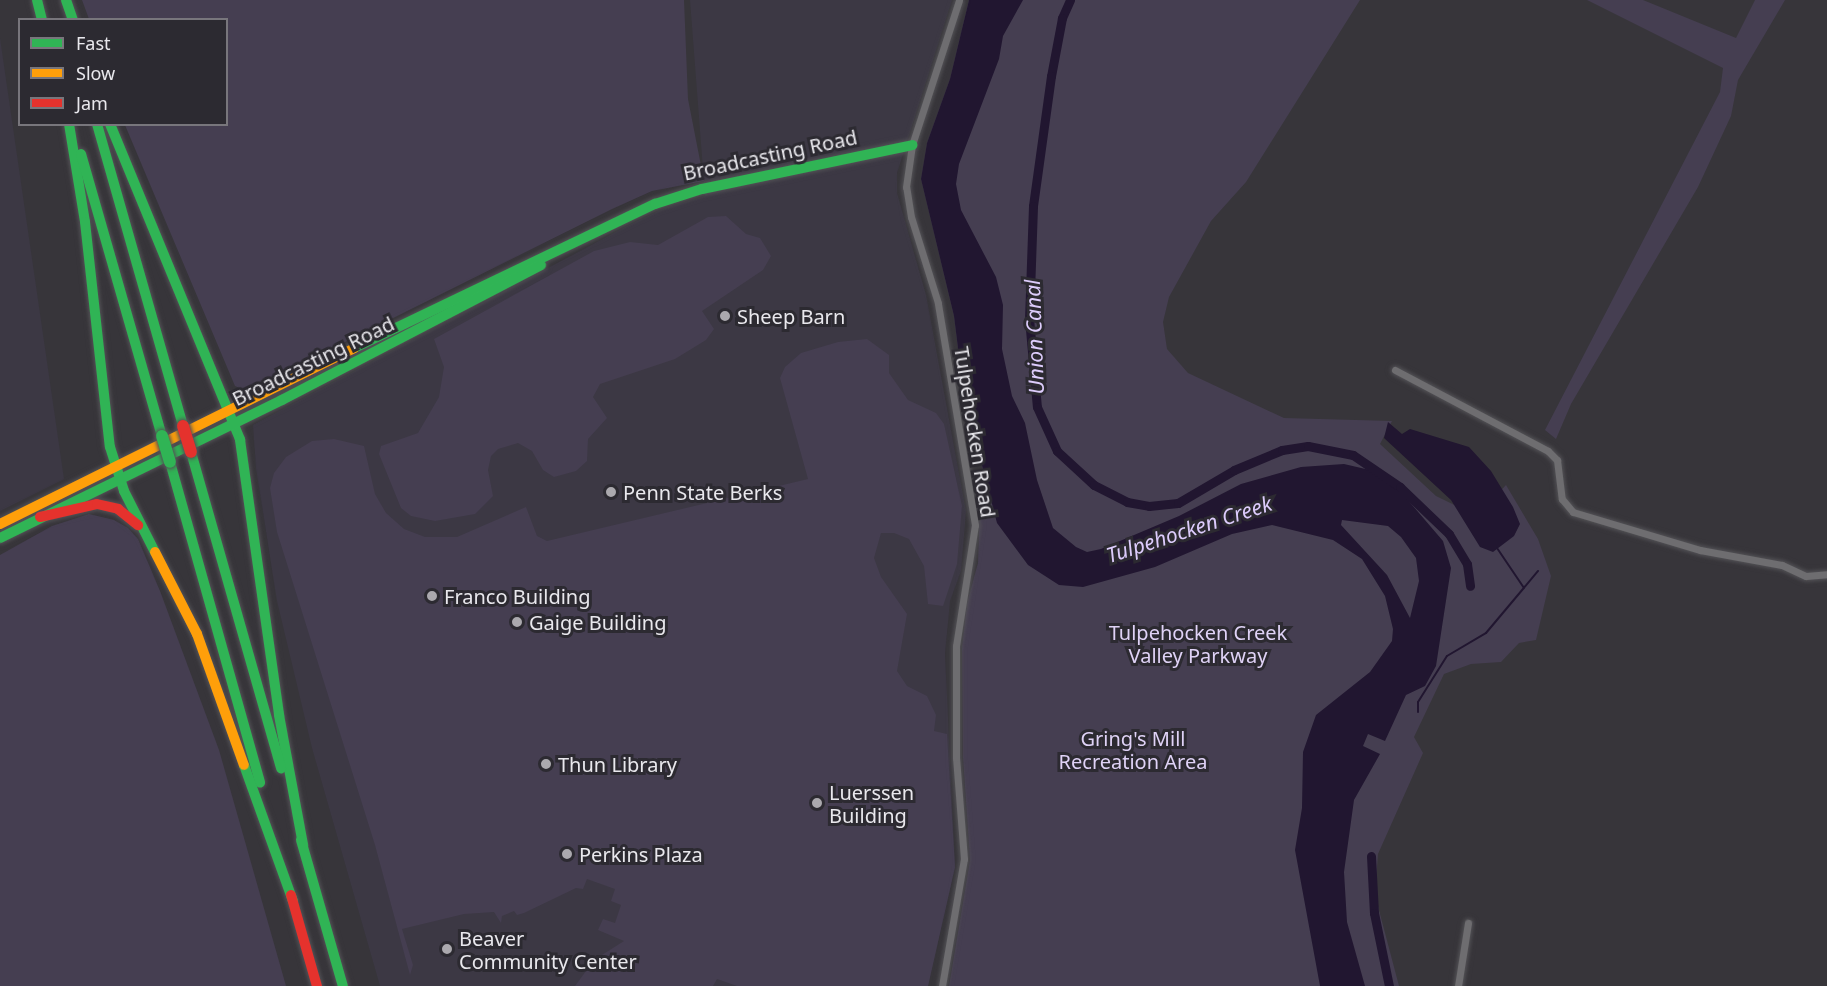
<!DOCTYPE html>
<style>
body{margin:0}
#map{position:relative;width:1827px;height:986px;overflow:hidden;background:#37353a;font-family:"Noto Sans",sans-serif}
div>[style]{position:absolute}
.built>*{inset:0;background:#3c3844}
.green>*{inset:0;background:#453e51}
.water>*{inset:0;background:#211630}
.stream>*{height:2px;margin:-1px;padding:0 1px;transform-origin:1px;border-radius:1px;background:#211630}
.canal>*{height:9px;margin:-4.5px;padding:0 4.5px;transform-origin:4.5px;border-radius:4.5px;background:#211630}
.roads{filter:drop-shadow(0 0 2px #535256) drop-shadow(0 0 2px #535256)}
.street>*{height:7px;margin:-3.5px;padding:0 3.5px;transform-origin:3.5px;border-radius:3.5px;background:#6e6d70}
.fast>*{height:10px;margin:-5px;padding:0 5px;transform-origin:5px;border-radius:5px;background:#30b455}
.slow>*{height:10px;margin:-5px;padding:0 5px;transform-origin:5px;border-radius:5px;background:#ff9f0a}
.jam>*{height:10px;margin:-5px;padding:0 5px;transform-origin:5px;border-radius:5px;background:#e5322d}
.bridges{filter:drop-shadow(0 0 2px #535256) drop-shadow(0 0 2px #535256)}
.fast-bridge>*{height:12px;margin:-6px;padding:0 6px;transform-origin:6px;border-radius:6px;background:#30b455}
.jam-bridge>*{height:12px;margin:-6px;padding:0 6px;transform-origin:6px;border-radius:6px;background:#e5322d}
.dots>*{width:16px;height:16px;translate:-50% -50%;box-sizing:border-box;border:3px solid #2c2a31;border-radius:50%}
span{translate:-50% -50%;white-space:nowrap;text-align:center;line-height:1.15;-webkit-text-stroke:6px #2c2a31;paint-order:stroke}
.street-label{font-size:20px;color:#e9e8ed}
.poi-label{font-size:20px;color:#e9e8ed}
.left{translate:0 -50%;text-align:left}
.park-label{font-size:20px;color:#dfd2f6}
.water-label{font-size:21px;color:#ddccfc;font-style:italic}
.legend{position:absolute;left:18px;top:18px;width:210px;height:108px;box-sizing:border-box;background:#2c2a31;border:2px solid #78767c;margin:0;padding:8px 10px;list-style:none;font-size:18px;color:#e9e8ed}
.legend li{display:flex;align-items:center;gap:12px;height:30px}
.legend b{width:30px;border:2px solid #78767c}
</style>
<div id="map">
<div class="built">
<i style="clip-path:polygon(690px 0,952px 0,897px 173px,897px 193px,926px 295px,966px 511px,961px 571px,950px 601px,945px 654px,955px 867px,928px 986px,380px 986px,312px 748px,277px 601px,256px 468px,253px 425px,627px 226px,665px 208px,705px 196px)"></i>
<i style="clip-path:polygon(0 38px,64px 479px,0 511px)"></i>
</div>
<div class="green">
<i style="clip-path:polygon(82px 0,684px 0,688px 99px,704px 181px,652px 191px,612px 209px,247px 391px,235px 386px,125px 125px,226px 124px,226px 20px,89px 19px)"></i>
<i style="clip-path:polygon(969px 0,1360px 0,1246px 182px,1211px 221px,1169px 297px,1163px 322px,1167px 349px,1188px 373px,1284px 418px,1392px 421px,1380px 444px,1436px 496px,1477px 516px,1506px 485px,1538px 539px,1551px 576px,1536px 640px,1519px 643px,1501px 662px,1471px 664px,1444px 674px,1414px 737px,1423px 753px,1378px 854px,1375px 895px,1399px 986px,949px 986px,970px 860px,963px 757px,962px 647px,967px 603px,978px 563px,980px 506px,991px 502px,964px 396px,954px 316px,921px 179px,927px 143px,950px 79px)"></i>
<i style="clip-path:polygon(1587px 0,1643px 0,1736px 38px,1755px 0,1785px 0,1738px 80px,1731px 116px,1698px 187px,1571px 404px,1556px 439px,1545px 430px,1720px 92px,1723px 68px)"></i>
<i style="clip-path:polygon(726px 216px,746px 234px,760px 238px,771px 256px,763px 270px,702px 311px,714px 329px,706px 340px,675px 359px,600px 384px,593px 397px,607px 418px,588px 439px,587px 461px,576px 471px,554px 477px,543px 470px,532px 451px,518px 443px,498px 449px,491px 456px,488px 470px,493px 496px,475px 514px,435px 521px,411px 516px,401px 508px,379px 454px,381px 446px,418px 433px,439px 397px,444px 367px,434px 339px,594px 251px,630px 242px,658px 245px,708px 217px)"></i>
<i style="clip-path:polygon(867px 339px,889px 355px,889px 373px,908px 400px,936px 413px,944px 424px,962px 506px,957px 564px,943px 606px,928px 604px,924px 566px,909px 539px,894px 533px,881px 533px,874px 558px,881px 577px,907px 614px,897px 671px,907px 686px,927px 696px,936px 715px,934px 731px,947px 734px,955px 867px,928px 986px,737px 986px,717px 979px,713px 986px,575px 986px,594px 960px,624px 941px,598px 930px,603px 919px,615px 923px,621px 905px,611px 901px,615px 889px,587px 879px,583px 889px,576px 888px,524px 913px,517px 915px,514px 911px,502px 916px,501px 923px,494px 912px,464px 914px,402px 929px,413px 965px,410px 975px,375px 845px,277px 532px,270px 488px,274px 473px,286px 457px,312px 441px,334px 439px,364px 446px,375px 494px,386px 513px,404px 529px,425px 537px,457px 537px,526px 507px,537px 536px,547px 541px,808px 479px,780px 378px,785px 367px,801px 353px,838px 342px)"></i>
<i style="clip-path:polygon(89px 514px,114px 520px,128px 528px,138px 539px,160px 591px,219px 750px,286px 986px,0 986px,0 555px,52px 526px)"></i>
</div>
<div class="water">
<i style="clip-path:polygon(evenodd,969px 0,1023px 0,1003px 36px,999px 59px,959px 164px,956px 184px,961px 210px,996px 277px,1003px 305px,1002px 349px,1012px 396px,1025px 423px,1037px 480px,1053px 528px,1076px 547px,1087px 552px,1101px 549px,1179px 516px,1241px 484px,1301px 467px,1344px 464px,1374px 471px,1401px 492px,1443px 541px,1451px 568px,1436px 666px,1425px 686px,1406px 695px,1385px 741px,1368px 734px,1363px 746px,1380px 754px,1354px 800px,1344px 872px,1347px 922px,1365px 986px,1320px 986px,1295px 850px,1302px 808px,1303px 752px,1316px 715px,1370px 672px,1392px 641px,1393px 629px,1385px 596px,1362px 559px,1333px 540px,1272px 525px,1232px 534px,1155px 567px,1083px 587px,1059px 585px,1028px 565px,997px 523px,964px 396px,954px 316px,921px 179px,927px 143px,950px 79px,969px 0,1342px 520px,1388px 526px,1401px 537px,1416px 558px,1419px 581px,1410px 618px,1387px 575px,1341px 525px,1342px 520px)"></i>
<i style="clip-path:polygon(1388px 422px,1402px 434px,1410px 429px,1469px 447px,1491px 471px,1513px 507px,1520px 524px,1514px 536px,1493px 552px,1480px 547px,1451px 500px,1384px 438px)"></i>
</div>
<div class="stream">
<i style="left:1497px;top:548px;width:48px;rotate:56deg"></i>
<i style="left:1418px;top:712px;width:10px;rotate:-90deg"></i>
<i style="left:1418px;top:702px;width:54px;rotate:-57.8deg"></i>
<i style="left:1447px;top:656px;width:45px;rotate:-30.5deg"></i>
<i style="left:1486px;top:633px;width:81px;rotate:-50deg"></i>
</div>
<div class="canal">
<i style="left:1070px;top:0;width:20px;rotate:114deg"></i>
<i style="left:1062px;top:18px;width:59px;rotate:100.7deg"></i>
<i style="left:1051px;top:76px;width:131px;rotate:97.9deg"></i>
<i style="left:1033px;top:206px;width:112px;rotate:92deg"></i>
<i style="left:1029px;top:318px;width:89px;rotate:84.9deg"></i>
<i style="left:1037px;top:407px;width:48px;rotate:65.6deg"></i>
<i style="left:1057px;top:451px;width:50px;rotate:42.6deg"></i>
<i style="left:1094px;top:485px;width:37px;rotate:27deg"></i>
<i style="left:1127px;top:502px;width:22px;rotate:10deg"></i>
<i style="left:1149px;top:506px;width:29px;rotate:-6deg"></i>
<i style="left:1178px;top:503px;width:65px;rotate:-30.5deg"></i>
<i style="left:1234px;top:470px;width:52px;rotate:-22.6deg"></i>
<i style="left:1282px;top:450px;width:26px;rotate:-9deg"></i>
<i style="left:1308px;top:446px;width:46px;rotate:11.3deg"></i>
<i style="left:1353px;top:455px;width:57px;rotate:34.2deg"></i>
<i style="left:1400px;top:487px;width:68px;rotate:43.8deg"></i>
<i style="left:1449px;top:534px;width:35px;rotate:59deg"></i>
<i style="left:1467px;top:564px;width:22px;rotate:82deg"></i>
<i style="left:1371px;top:856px;width:57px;rotate:87deg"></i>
<i style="left:1374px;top:913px;width:75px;rotate:78.4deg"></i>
</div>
<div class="roads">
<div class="street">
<i style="left:1395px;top:370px;width:173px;rotate:27.9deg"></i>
<i style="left:1548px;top:451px;width:13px;rotate:45deg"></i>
<i style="left:1557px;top:460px;width:39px;rotate:83deg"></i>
<i style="left:1562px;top:499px;width:17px;rotate:50deg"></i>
<i style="left:1573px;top:512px;width:133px;rotate:16.7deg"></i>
<i style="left:1700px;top:550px;width:83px;rotate:10.4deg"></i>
<i style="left:1782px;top:565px;width:26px;rotate:25deg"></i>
<i style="left:1806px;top:576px;width:21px;rotate:-5deg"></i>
<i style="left:942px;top:986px;width:129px;rotate:-80.2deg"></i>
<i style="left:964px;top:859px;width:101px;rotate:-94.5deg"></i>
<i style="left:956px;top:758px;width:112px;rotate:-90deg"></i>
<i style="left:956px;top:646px;width:122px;rotate:-81.1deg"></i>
<i style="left:975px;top:525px;width:225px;rotate:-99.5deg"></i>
<i style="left:938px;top:303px;width:90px;rotate:-107.4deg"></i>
<i style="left:911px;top:217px;width:30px;rotate:-99deg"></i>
<i style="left:906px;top:187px;width:42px;rotate:-81.9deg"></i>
<i style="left:912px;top:145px;width:152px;rotate:-72deg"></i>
<i style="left:1458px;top:986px;width:64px;rotate:-81deg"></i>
</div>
<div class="fast">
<i style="left:37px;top:0;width:21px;rotate:76deg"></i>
<i style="left:66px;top:0;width:21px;rotate:71deg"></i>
<i style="left:69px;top:124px;width:99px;rotate:80.7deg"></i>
<i style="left:85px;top:222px;width:226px;rotate:83.7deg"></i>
<i style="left:110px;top:447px;width:46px;rotate:72.3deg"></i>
<i style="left:124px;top:491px;width:68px;rotate:63.1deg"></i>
<i style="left:97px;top:124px;width:314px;rotate:74.1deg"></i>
<i style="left:110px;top:124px;width:342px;rotate:67.6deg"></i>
<i style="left:240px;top:440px;width:278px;rotate:81.9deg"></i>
<i style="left:279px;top:715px;width:132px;rotate:79.5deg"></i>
<i style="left:81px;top:154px;width:293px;rotate:74deg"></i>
<i style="left:354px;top:348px;width:334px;rotate:-25.6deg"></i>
<i style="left:655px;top:204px;width:49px;rotate:-17.7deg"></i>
<i style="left:702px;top:189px;width:215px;rotate:-11.8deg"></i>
<i style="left:191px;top:452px;width:329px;rotate:74.1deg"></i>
<i style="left:170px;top:462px;width:333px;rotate:74.3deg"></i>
<i style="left:0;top:538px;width:314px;rotate:-26.1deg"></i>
<i style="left:282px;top:400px;width:292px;rotate:-27.5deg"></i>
<i style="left:244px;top:765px;width:145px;rotate:70.2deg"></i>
<i style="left:301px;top:840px;width:152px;rotate:74deg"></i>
</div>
<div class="slow">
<i style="left:0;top:524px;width:395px;rotate:-26.4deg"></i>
<i style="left:155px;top:552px;width:92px;rotate:62.9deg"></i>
<i style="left:197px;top:634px;width:139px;rotate:70.3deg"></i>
</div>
<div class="jam">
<i style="left:40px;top:517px;width:58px;rotate:-12.8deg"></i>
<i style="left:97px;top:504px;width:22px;rotate:13deg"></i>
<i style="left:118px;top:509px;width:26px;rotate:39deg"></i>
<i style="left:291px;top:895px;width:95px;rotate:74.1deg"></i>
</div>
</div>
<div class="bridges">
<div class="fast-bridge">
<i style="left:162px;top:436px;width:27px;rotate:73deg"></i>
</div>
<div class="jam-bridge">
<i style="left:183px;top:426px;width:27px;rotate:73deg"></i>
</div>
</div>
<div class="dots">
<i style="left:725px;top:316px;background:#aba9ae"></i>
<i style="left:611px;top:492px;background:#aba9ae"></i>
<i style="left:432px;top:596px;background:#aba9ae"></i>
<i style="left:517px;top:622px;background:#aba9ae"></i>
<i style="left:546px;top:764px;background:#aba9ae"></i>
<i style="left:817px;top:803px;background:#aba9ae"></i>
<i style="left:567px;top:854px;background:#aba9ae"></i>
<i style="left:447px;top:949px;background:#aba9ae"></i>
</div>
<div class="street-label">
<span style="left:770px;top:155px;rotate:-12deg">Broadcasting Road</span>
<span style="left:313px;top:361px;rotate:-26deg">Broadcasting Road</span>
<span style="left:975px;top:432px;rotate:81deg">Tulpehocken Road</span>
</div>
<div class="poi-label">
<span class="left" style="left:737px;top:316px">Sheep Barn</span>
<span class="left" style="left:623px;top:492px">Penn State Berks</span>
<span class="left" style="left:444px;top:596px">Franco Building</span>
<span class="left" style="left:529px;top:622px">Gaige Building</span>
<span class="left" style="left:558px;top:764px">Thun Library</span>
<span class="left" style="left:829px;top:804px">Luerssen<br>Building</span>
<span class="left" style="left:579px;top:854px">Perkins Plaza</span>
<span class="left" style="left:459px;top:950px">Beaver<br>Community Center</span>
</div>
<div class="park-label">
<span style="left:1198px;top:644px">Tulpehocken Creek<br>Valley Parkway</span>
<span style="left:1133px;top:750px">Gring's Mill<br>Recreation Area</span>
</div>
<div class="water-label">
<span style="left:1034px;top:337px;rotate:-92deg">Union Canal</span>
<span style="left:1189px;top:529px;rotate:-18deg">Tulpehocken Creek</span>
</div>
<ul class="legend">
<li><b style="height:8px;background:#30b455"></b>Fast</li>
<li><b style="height:8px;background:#ff9f0a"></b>Slow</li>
<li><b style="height:8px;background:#e5322d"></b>Jam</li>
</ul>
</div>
